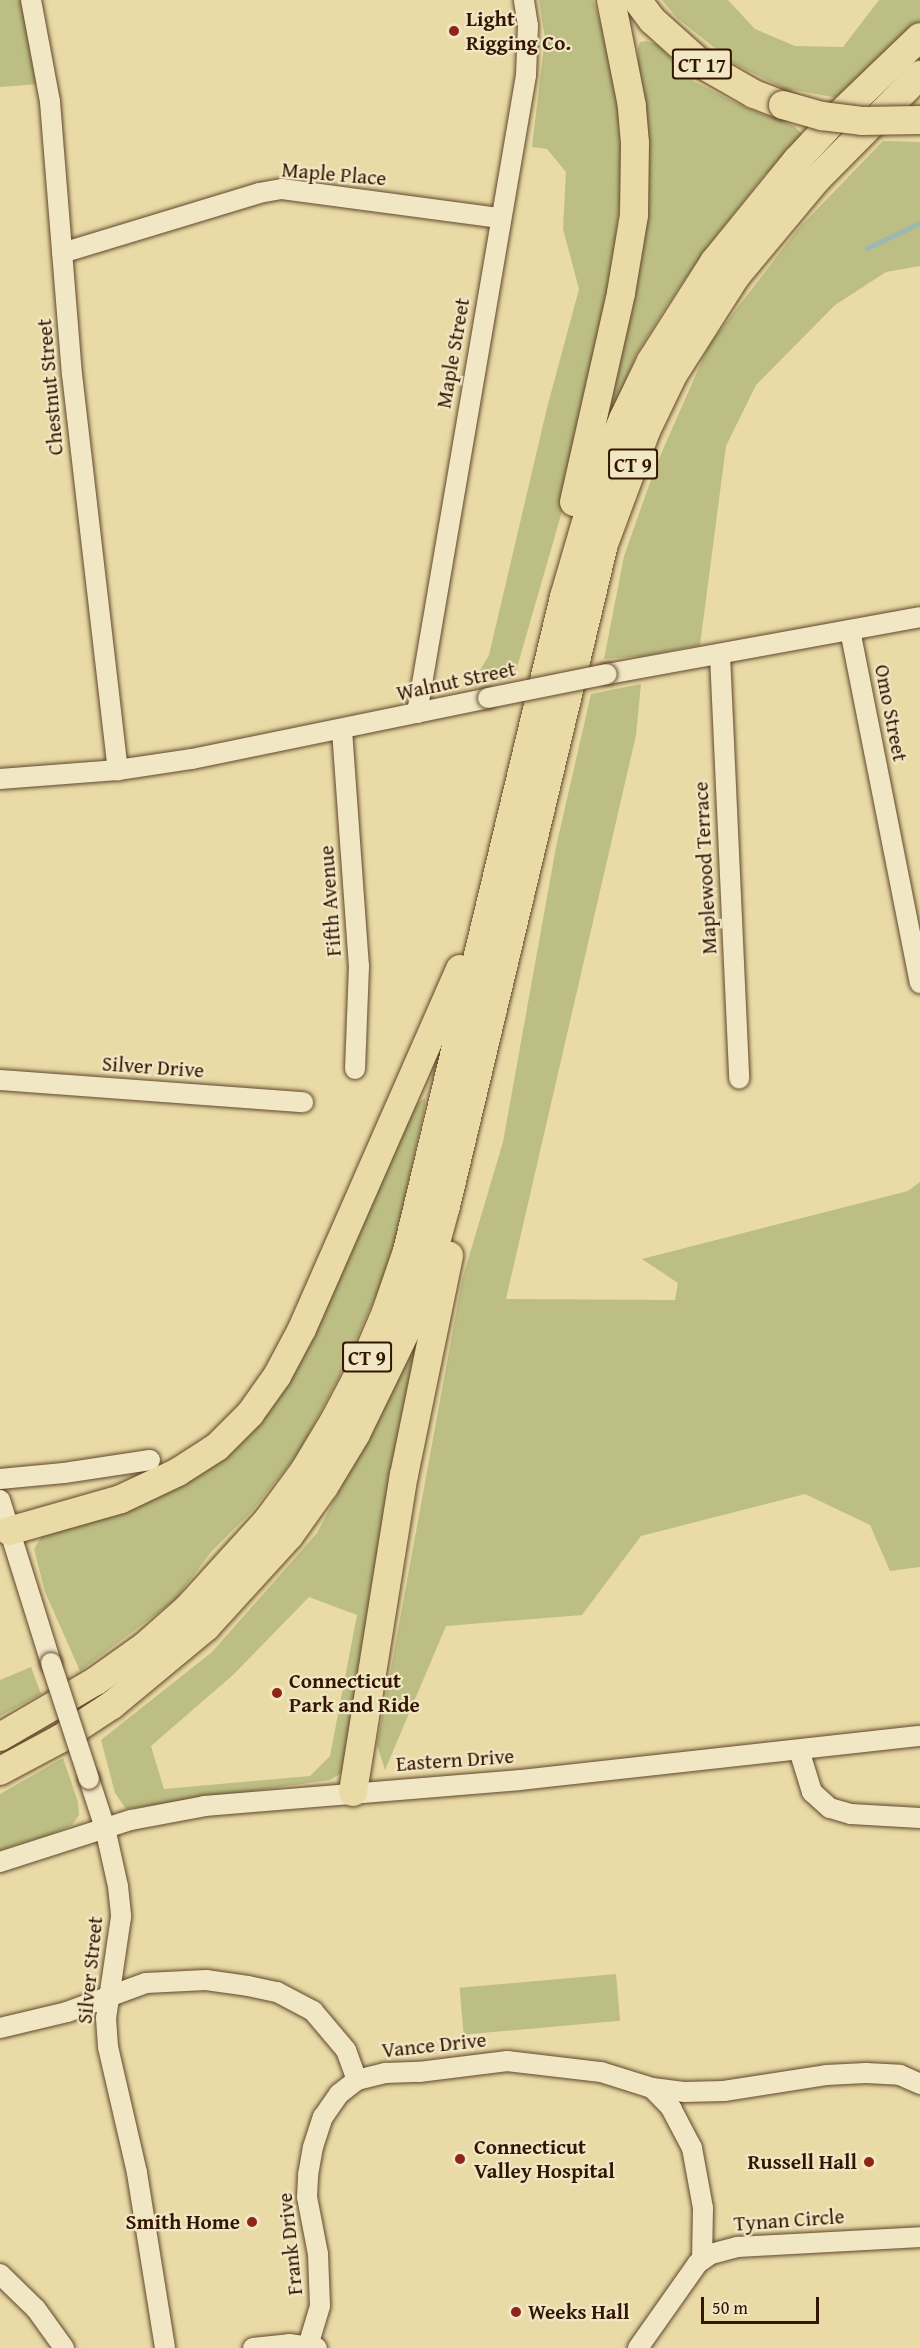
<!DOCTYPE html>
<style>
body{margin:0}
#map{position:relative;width:920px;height:2348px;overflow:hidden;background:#e9daa6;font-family:"Gentium Book Plus",serif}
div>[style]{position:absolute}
.green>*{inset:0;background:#bcbe83;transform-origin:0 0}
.stream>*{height:4.5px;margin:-2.25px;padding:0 2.25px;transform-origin:2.25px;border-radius:2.25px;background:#9bb8b1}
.roads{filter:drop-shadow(0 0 2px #61462a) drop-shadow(0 0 2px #61462a)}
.minor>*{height:20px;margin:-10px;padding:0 10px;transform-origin:10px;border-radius:10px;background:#f1e7c5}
.highway>*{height:28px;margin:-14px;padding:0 14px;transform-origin:14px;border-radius:14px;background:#e9daa6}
.bridges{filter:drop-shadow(0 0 2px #61462a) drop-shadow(0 0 2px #61462a)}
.minor-bridge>*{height:20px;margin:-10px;padding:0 10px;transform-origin:10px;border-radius:10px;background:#f1e7c5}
.highway-bridge>*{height:28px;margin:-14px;padding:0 14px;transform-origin:14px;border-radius:14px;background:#e9daa6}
.dots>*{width:16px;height:16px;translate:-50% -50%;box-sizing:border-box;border:3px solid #f1e7c5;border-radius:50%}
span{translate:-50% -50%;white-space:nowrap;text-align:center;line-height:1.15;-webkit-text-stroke:4.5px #f1e7c5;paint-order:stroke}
.shield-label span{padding:2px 4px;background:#f1e7c5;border:2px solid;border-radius:4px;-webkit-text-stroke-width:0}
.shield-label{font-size:20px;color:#341501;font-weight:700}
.poi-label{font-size:21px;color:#341501;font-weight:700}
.left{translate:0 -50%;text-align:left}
.right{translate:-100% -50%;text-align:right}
.street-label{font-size:21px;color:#341501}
.scale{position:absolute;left:701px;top:2297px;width:118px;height:27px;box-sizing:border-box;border:3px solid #341501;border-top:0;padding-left:8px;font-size:18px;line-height:21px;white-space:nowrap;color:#341501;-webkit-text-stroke:4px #f1e7c5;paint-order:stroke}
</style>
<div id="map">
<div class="green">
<i style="clip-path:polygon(0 0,21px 0,39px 84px,0 87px)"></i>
<i style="clip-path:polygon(539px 0,593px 0,614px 62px,623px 174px,608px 308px,565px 501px,514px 678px,473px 682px,489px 655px,547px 408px,579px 289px,563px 229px,566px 172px,547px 149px,532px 147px,545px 38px)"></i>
<i style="clip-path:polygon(662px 0,728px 0,755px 29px,795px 46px,843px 47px,879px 0,920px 0,920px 21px,838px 98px,783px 88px,735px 64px,677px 18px)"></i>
<i style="clip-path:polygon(647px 41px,658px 45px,693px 81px,746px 108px,794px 126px,805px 137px,784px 162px,765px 174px,704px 251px,666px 307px,637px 353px,596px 454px,638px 68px,638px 48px,640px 42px)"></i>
<i style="clip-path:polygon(883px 141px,920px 142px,920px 266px,886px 272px,835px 305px,756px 385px,726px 446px,700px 645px,643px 656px,604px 659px,624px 556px,657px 463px,709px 345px,798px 229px)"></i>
<i style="clip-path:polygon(641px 684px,636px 735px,506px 1299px,675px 1300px,678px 1283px,642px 1259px,908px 1191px,920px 1182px,920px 1567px,890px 1571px,870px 1525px,805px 1494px,641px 1536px,582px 1615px,446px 1626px,385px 1770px,377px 1745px,462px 1280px,503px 1142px,556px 847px,591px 694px)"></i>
<i style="clip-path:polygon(425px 1098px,425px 1106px,396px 1239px,380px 1286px,340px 1375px,299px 1452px,251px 1512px,211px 1552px,175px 1600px,80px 1671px,45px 1592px,34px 1549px,42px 1536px,199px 1471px,346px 1255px,392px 1160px,410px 1115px,418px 1103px)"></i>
<i style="clip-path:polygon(evenodd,431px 1316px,348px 1769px,330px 1780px,126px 1809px,115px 1793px,101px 1740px,212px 1652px,317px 1533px,431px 1316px,309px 1597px,357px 1615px,330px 1756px,310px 1776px,164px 1789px,151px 1746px,234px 1674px,309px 1597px)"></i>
<i style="clip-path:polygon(31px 1667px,41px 1694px,0 1716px,0 1680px)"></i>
<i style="clip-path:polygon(63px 1758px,78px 1802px,79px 1815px,72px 1825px,49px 1835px,0 1850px,0 1794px)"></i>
<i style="left:616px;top:1974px;width:47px;height:157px;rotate:85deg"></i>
</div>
<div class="stream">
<i style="left:867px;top:248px;width:59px;rotate:-25.3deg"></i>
</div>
<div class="roads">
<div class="minor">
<i style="left:31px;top:0;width:104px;rotate:79.4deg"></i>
<i style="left:50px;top:102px;width:273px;rotate:85.4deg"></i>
<i style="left:72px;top:374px;width:399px;rotate:83.4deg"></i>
<i style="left:62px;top:253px;width:206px;rotate:-16.9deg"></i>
<i style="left:259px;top:193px;width:23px;rotate:-10deg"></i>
<i style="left:282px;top:189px;width:220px;rotate:7.6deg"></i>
<i style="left:850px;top:630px;width:360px;rotate:78.8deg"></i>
<i style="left:720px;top:655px;width:424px;rotate:87.4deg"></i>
<i style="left:607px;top:674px;width:318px;rotate:-10.3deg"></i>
<i style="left:417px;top:713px;width:647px;rotate:-80.3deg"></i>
<i style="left:526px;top:75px;width:49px;rotate:-87.7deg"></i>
<i style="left:528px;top:26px;width:26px;rotate:-99deg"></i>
<i style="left:342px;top:730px;width:237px;rotate:85.9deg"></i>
<i style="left:359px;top:966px;width:103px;rotate:92.2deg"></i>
<i style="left:0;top:779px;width:118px;rotate:-4.4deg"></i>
<i style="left:118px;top:770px;width:75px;rotate:-8.5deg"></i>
<i style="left:192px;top:759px;width:302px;rotate:-11.6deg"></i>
<i style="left:0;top:1080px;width:304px;rotate:4.2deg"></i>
<i style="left:0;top:1479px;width:64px;rotate:-5.4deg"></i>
<i style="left:64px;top:1473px;width:87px;rotate:-8.6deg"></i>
<i style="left:0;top:1500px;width:171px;rotate:72.6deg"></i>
<i style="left:799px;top:1750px;width:44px;rotate:72.8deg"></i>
<i style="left:812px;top:1792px;width:24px;rotate:42deg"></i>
<i style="left:830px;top:1808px;width:22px;rotate:16deg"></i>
<i style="left:851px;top:1814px;width:69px;rotate:3.3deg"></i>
<i style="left:89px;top:1779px;width:52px;rotate:71.9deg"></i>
<i style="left:105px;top:1828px;width:59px;rotate:77.4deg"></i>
<i style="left:118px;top:1886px;width:31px;rotate:84deg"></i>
<i style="left:121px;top:1917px;width:102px;rotate:98.4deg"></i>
<i style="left:106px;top:2018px;width:29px;rotate:86deg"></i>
<i style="left:108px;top:2047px;width:129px;rotate:77deg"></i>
<i style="left:137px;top:2173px;width:177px;rotate:80.9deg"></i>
<i style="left:0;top:1862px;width:138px;rotate:-17.8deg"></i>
<i style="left:131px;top:1820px;width:75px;rotate:-10.7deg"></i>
<i style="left:205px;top:1806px;width:316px;rotate:-4.7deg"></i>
<i style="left:520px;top:1780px;width:402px;rotate:-6.3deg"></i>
<i style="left:0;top:2028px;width:69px;rotate:-13.4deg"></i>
<i style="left:67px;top:2012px;width:84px;rotate:-20.2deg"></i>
<i style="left:146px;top:1983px;width:60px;rotate:-2.9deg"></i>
<i style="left:206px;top:1980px;width:42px;rotate:8.1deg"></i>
<i style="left:248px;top:1986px;width:30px;rotate:12deg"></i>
<i style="left:277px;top:1992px;width:41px;rotate:27.8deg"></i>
<i style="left:313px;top:2011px;width:51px;rotate:49.8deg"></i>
<i style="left:346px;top:2050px;width:32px;rotate:70deg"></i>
<i style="left:652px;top:2088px;width:28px;rotate:46deg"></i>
<i style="left:671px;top:2108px;width:45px;rotate:62.3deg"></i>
<i style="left:692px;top:2148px;width:61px;rotate:79.6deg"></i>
<i style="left:703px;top:2208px;width:52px;rotate:91.1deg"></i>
<i style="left:0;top:2274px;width:50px;rotate:44.2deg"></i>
<i style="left:36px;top:2309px;width:48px;rotate:54.3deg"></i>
<i style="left:308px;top:2346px;width:42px;rotate:-73.3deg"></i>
<i style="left:320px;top:2306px;width:52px;rotate:-92.2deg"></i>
<i style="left:318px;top:2254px;width:58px;rotate:-100.9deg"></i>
<i style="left:307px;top:2197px;width:22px;rotate:-87deg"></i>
<i style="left:308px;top:2175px;width:28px;rotate:-80deg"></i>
<i style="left:313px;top:2147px;width:32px;rotate:-72deg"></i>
<i style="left:323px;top:2117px;width:28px;rotate:-55deg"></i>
<i style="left:339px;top:2094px;width:23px;rotate:-38deg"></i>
<i style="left:357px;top:2080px;width:30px;rotate:-14deg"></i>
<i style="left:386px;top:2073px;width:33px;rotate:-2deg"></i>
<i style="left:419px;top:2072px;width:89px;rotate:-7.1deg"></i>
<i style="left:507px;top:2061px;width:95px;rotate:6.7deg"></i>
<i style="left:601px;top:2072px;width:53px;rotate:17.4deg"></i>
<i style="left:652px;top:2088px;width:32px;rotate:7deg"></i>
<i style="left:684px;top:2092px;width:40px;rotate:-1.4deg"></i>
<i style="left:724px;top:2091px;width:103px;rotate:-8.9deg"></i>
<i style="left:826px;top:2075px;width:40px;rotate:-2.9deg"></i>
<i style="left:866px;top:2073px;width:34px;rotate:3deg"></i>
<i style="left:900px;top:2075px;width:22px;rotate:24deg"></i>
<i style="left:253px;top:2348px;width:36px;rotate:-6deg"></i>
<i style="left:289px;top:2344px;width:28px;rotate:8deg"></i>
<i style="left:638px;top:2348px;width:104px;rotate:-54.8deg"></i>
<i style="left:698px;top:2263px;width:16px;rotate:-35deg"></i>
<i style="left:711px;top:2254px;width:28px;rotate:-15deg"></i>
<i style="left:738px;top:2247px;width:182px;rotate:-3.1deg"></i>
</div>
<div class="highway">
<i style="left:637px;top:0;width:25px;rotate:53deg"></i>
<i style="left:652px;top:20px;width:64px;rotate:41.9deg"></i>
<i style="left:700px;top:63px;width:62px;rotate:29.9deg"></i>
<i style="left:754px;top:94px;width:31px;rotate:21deg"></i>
<i style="left:574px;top:502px;width:214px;rotate:-77.3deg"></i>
<i style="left:621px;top:293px;width:79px;rotate:-80.5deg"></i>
<i style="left:634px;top:215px;width:72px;rotate:-89.2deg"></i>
<i style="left:635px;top:143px;width:37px;rotate:-95deg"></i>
<i style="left:632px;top:106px;width:108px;rotate:-101.2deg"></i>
<i style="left:9px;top:1531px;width:116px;rotate:-15.9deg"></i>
<i style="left:121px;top:1499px;width:63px;rotate:-25.3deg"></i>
<i style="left:178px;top:1472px;width:46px;rotate:-32.7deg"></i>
<i style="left:217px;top:1447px;width:47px;rotate:-45deg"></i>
<i style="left:250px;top:1414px;width:47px;rotate:-54.6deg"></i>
<i style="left:277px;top:1376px;width:53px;rotate:-62deg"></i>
<i style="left:302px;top:1329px;width:393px;rotate:-66.3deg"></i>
<i style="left:0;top:1737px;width:111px;rotate:-30.3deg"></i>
<i style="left:96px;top:1681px;width:60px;rotate:-35.5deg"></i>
<i style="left:145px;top:1646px;width:57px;rotate:-41.5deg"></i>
<i style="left:188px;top:1608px;width:118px;rotate:-47.8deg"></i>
<i style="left:267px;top:1521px;width:62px;rotate:-53.5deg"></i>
<i style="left:304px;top:1471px;width:58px;rotate:-59deg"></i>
<i style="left:334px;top:1421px;width:60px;rotate:-62.2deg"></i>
<i style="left:362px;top:1368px;width:61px;rotate:-66.8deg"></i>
<i style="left:386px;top:1312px;width:65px;rotate:-71deg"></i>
<i style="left:407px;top:1251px;width:673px;rotate:-76.5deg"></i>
<i style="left:564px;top:597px;width:125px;rotate:-73.7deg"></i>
<i style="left:599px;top:477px;width:63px;rotate:-67.5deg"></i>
<i style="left:623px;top:419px;width:64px;rotate:-64.2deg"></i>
<i style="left:651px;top:361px;width:117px;rotate:-57.5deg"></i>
<i style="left:714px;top:262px;width:132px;rotate:-50.9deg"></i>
<i style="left:797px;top:160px;width:62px;rotate:-47deg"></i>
<i style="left:839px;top:115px;width:112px;rotate:-43.9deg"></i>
<i style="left:0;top:1771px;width:68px;rotate:-28.1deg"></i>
<i style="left:60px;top:1739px;width:62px;rotate:-33.2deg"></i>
<i style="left:112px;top:1705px;width:122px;rotate:-39.7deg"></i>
<i style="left:206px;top:1627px;width:123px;rotate:-47.6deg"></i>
<i style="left:289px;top:1536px;width:60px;rotate:-54.5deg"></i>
<i style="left:324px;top:1487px;width:62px;rotate:-58.9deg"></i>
<i style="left:356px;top:1434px;width:121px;rotate:-64.1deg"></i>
<i style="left:409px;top:1325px;width:60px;rotate:-70.7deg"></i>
<i style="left:429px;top:1268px;width:64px;rotate:-74.7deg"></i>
<i style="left:446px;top:1206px;width:681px;rotate:-76.58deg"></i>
<i style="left:604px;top:544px;width:121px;rotate:-69.6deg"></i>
<i style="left:646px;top:431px;width:62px;rotate:-64.3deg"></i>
<i style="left:673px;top:375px;width:117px;rotate:-57.5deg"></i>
<i style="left:736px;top:276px;width:125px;rotate:-50.2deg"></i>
<i style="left:816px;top:180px;width:148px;rotate:-45.3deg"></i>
<i style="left:353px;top:1792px;width:321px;rotate:-80.9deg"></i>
<i style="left:404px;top:1475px;width:224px;rotate:-78.4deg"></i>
</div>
</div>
<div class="bridges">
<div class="minor-bridge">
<i style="left:488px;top:698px;width:121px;rotate:-11.4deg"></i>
<i style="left:51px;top:1663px;width:122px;rotate:71.9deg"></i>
</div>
<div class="highway-bridge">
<i style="left:783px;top:105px;width:41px;rotate:15.8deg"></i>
<i style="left:822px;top:116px;width:40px;rotate:7.1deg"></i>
<i style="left:862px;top:121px;width:58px;rotate:-1deg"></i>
</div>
</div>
<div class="dots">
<i style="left:454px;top:31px;background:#8f2418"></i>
<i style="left:277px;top:1693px;background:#8f2418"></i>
<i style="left:460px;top:2159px;background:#8f2418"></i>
<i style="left:869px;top:2162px;background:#8f2418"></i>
<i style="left:252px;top:2222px;background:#8f2418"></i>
<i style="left:516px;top:2312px;background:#8f2418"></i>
</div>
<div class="shield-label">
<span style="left:702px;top:64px">CT 17</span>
<span style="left:633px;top:464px">CT 9</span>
<span style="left:367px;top:1357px">CT 9</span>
</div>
<div class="poi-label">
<span class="left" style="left:466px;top:31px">Light<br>Rigging Co.</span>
<span class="left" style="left:289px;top:1693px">Connecticut<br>Park and Ride</span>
<span class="left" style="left:474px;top:2159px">Connecticut<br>Valley Hospital</span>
<span class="right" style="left:857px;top:2162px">Russell Hall</span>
<span class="right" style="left:240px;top:2222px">Smith Home</span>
<span class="left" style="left:528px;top:2312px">Weeks Hall</span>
</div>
<div class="street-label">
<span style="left:334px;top:174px;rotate:5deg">Maple Place</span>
<span style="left:453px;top:353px;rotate:-80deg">Maple Street</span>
<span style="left:50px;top:387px;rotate:-95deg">Chestnut Street</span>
<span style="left:456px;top:681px;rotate:-12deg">Walnut Street</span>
<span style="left:891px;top:713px;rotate:79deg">Omo Street</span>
<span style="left:705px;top:868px;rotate:-93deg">Maplewood Terrace</span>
<span style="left:330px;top:901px;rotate:-94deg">Fifth Avenue</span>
<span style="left:153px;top:1067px;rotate:4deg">Silver Drive</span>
<span style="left:455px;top:1760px;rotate:-4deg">Eastern Drive</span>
<span style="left:90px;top:1970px;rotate:-84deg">Silver Street</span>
<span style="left:434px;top:2045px;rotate:-6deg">Vance Drive</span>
<span style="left:789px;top:2220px;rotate:-4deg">Tynan Circle</span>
<span style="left:290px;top:2244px;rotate:-96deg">Frank Drive</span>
</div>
<div class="scale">50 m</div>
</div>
